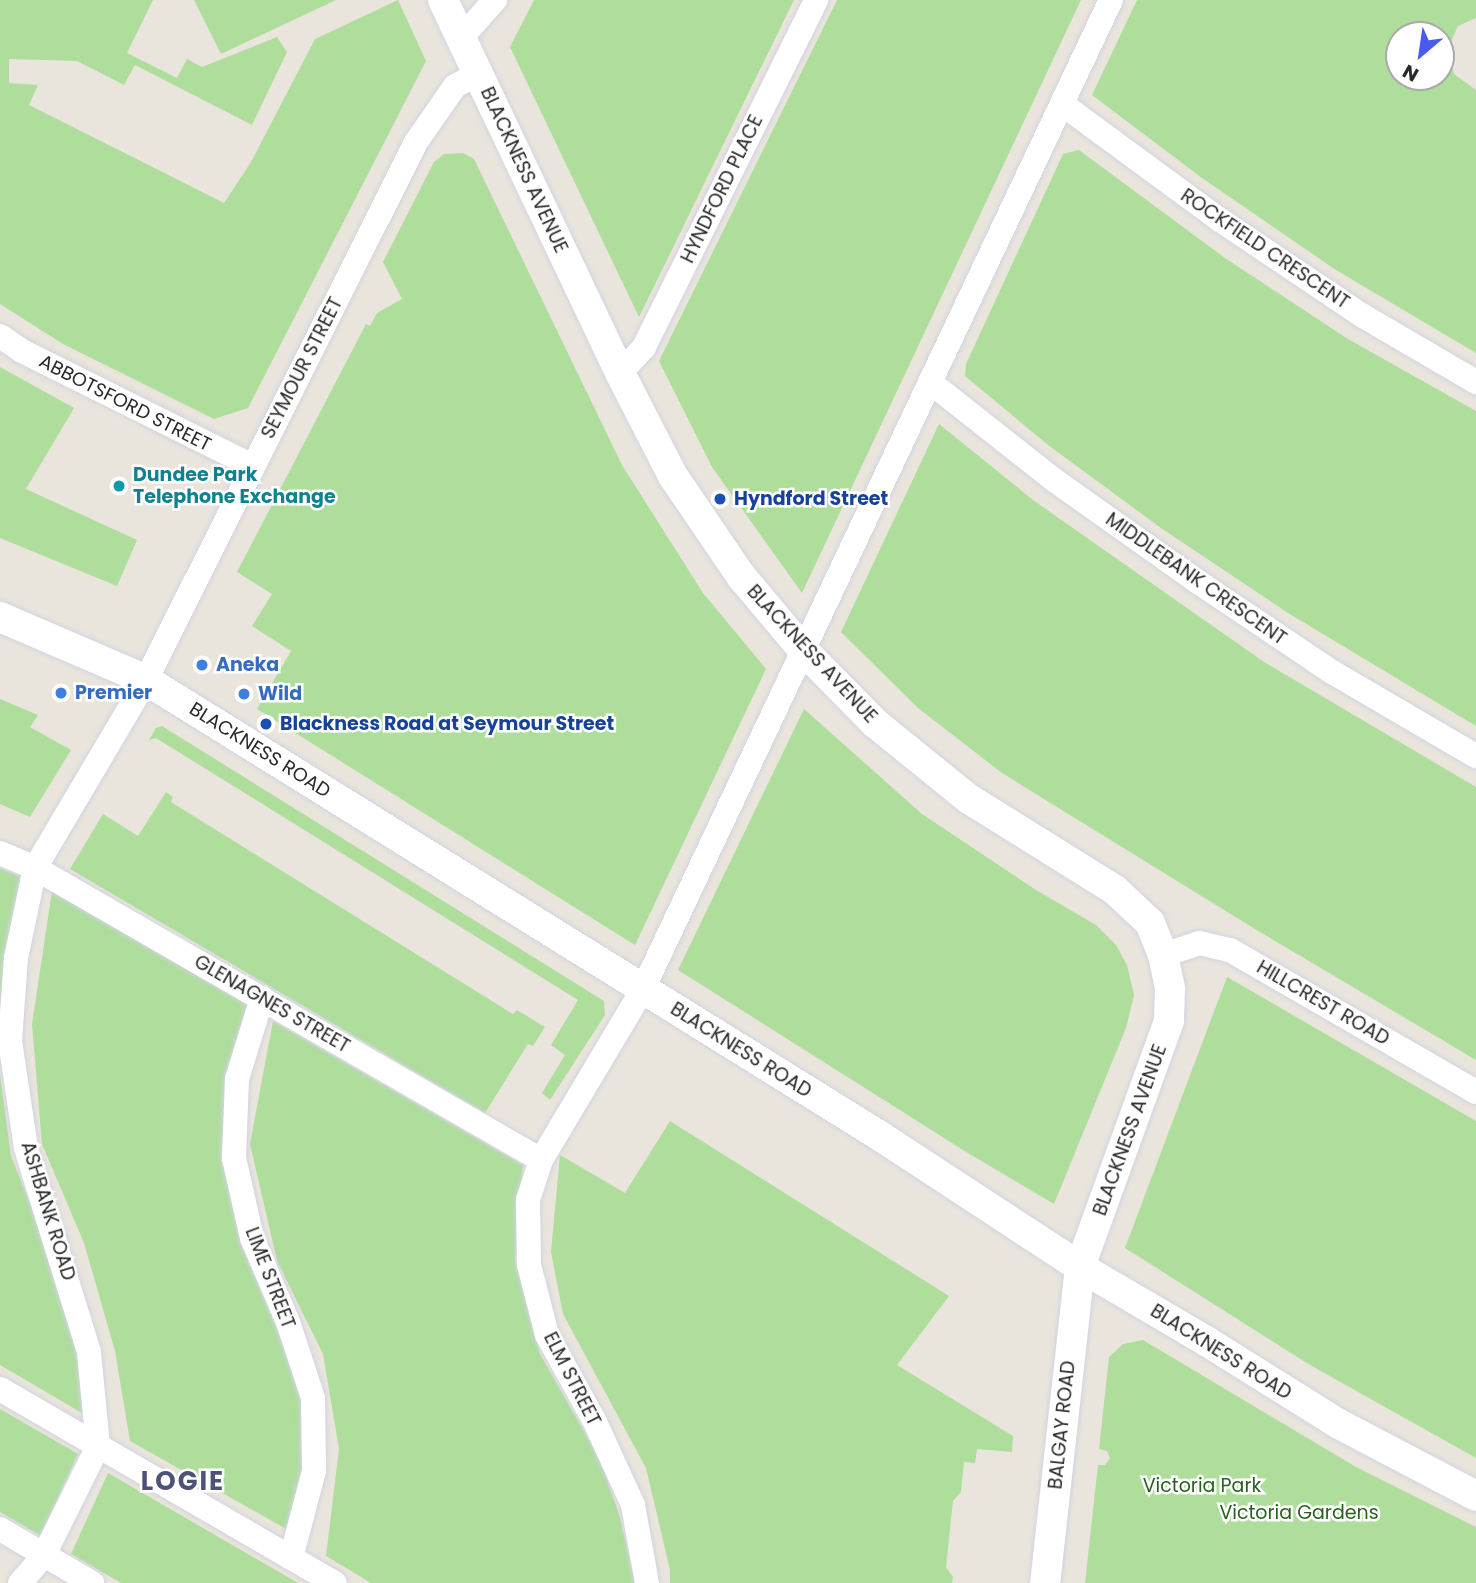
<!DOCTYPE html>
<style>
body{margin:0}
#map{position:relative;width:1476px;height:1583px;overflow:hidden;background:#eae5dc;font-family:Poppins,sans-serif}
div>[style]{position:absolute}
.green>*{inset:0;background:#aedd9c}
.roads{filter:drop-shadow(0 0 2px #d1d3e1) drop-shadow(0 0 2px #d1d3e1)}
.minor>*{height:24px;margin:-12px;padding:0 12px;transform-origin:12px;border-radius:12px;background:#fff}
.tertiary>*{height:30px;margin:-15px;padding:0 15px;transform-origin:15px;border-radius:15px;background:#fff}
.dots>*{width:19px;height:19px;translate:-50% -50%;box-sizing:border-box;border:4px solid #fff;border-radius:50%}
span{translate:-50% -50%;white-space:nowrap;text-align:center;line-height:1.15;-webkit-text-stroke:5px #fff;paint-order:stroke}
.street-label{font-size:19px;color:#292929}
.culture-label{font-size:19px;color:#0d838f;font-weight:700}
.left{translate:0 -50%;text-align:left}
.transit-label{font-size:19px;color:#164399;font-weight:700}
.shop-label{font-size:19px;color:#366cbe;font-weight:700}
.park-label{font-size:19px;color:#29601f}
.district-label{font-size:26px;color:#4d5276;font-weight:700;letter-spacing:2px}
.north{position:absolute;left:1385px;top:21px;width:70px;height:70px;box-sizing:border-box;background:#fff;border:2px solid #a9a9a9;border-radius:50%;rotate:209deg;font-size:19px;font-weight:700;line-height:28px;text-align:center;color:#292929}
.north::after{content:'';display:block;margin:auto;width:24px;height:32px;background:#475cec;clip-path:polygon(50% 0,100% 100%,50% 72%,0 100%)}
</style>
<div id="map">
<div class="green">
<i style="clip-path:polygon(0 0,153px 0,127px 53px,177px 78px,187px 59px,202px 67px,277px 37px,287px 52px,252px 125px,135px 65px,124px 85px,77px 61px,9px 59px,9px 83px,38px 85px,29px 105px,224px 203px,251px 162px,315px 39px,398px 0,426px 61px,248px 408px,214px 419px,63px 344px,0 304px)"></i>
<i style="clip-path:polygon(194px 0,336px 0,221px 54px)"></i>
<i style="clip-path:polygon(534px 0,794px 0,639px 317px,510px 47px)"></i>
<i style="clip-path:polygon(837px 0,1081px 0,802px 593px,712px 467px,659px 361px)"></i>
<i style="clip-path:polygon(evenodd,1137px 0,1476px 0,1476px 18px,1458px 26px,1447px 50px,1454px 74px,1476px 90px,1476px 353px,1336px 270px,1202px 178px,1092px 95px,1137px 0,1441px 35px,1441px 77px,1399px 77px,1399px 35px,1441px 35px)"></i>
<i style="clip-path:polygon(1079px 150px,1225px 258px,1348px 339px,1476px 411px,1476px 726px,1288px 613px,1161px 528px,1048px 445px,965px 376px,966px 364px,1063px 154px)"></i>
<i style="clip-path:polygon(463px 153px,474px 159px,622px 465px,703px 593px,766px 669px,635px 945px,257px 709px,291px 651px,252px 626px,272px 594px,237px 572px,366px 324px,370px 326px,377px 313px,402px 299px,383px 262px,434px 162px,444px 154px)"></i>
<i style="clip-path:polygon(0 367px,74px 408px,26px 489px,137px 540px,117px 586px,0 538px)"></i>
<i style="clip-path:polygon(939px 424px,1033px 500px,1264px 662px,1476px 787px,1476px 1060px,1255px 929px,1002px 773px,918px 708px,841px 632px)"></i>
<i style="clip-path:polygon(0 699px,38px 715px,30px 727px,71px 750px,30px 817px,0 804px)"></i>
<i style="clip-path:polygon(804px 709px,922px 814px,1036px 890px,1096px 925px,1116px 945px,1127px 965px,1134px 995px,1126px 1028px,1054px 1204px,963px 1150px,678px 970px)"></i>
<i style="clip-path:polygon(162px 726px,604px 1001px,605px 1015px,550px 1100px,542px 1093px,565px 1055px,551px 1045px,578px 1000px,156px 738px,149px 740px,156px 728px)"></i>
<i style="clip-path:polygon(166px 792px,173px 797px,171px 802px,513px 1014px,517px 1010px,545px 1027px,533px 1046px,528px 1044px,485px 1113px,70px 869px,103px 814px,138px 836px)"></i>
<i style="clip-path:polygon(0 868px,21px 877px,0 1057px)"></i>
<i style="clip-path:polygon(52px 891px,249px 1006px,228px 1078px,221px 1158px,241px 1244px,303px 1392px,306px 1469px,288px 1530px,130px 1441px,115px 1351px,84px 1243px,42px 1144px,32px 1024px)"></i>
<i style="clip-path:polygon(1227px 977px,1476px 1121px,1476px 1458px,1310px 1365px,1125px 1248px)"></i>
<i style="clip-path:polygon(273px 1021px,523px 1165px,515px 1259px,540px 1354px,600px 1459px,620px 1517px,635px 1583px,371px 1583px,326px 1556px,339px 1449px,323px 1354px,277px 1261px,250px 1144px)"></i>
<i style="clip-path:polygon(0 1074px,11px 1156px,48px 1247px,76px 1345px,87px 1416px,0 1365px)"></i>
<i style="clip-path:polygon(670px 1121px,949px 1296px,897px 1365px,1013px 1436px,1012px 1452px,977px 1449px,975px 1463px,964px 1462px,961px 1492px,953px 1501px,946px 1567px,953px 1577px,952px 1583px,670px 1583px,670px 1570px,646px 1468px,563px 1314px,551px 1252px,560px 1155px,625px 1193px)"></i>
<i style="clip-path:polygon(1143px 1340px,1356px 1467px,1476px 1527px,1476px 1583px,1085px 1583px,1098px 1465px,1105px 1465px,1110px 1458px,1107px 1451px,1099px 1449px,1109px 1357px,1123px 1344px)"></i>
<i style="clip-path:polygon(0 1409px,78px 1454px,41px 1536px,0 1512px)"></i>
<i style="clip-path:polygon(108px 1473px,298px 1583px,121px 1583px,71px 1554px)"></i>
</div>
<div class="roads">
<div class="minor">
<i style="left:461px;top:38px;width:51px;rotate:-48.2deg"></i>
<i style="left:1062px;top:104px;width:196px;rotate:36.3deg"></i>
<i style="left:1220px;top:220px;width:172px;rotate:33.9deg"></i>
<i style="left:1363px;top:316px;width:131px;rotate:30.3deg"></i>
<i style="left:0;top:336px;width:27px;rotate:34deg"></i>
<i style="left:22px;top:351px;width:258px;rotate:26.5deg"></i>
<i style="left:620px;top:373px;width:35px;rotate:-47deg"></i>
<i style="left:644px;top:347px;width:387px;rotate:-63.6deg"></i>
<i style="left:930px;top:382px;width:158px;rotate:38.3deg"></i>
<i style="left:1054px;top:480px;width:176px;rotate:35.3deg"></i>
<i style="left:1198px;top:582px;width:161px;rotate:33.9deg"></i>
<i style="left:1332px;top:672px;width:167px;rotate:30.3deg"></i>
<i style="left:0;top:853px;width:38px;rotate:23deg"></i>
<i style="left:35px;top:868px;width:584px;rotate:29.99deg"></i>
<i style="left:1163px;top:955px;width:38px;rotate:-18deg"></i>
<i style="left:1199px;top:943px;width:32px;rotate:13deg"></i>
<i style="left:1230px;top:950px;width:284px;rotate:30deg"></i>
<i style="left:262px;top:998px;width:85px;rotate:107.2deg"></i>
<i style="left:237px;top:1079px;width:79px;rotate:92.2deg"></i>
<i style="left:234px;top:1158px;width:82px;rotate:77.3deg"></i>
<i style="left:252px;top:1238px;width:91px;rotate:66.8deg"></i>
<i style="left:288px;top:1322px;width:80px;rotate:71.8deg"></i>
<i style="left:313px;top:1398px;width:73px;rotate:89.2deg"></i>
<i style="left:314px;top:1471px;width:90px;rotate:104.8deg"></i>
<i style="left:0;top:1389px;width:387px;rotate:30.1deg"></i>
<i style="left:0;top:1529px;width:107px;rotate:30.4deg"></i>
<i style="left:20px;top:1583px;width:37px;rotate:-49deg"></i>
<i style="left:44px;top:1555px;width:122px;rotate:-63.6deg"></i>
<i style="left:98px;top:1446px;width:94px;rotate:-95.5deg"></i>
<i style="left:89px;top:1352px;width:214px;rotate:-107.2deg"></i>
<i style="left:26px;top:1148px;width:108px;rotate:-98.5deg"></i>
<i style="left:10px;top:1041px;width:83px;rotate:-85.9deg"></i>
<i style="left:16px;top:958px;width:92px;rotate:-78.1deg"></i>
<i style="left:35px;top:868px;width:218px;rotate:-59.4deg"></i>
<i style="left:146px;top:680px;width:602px;rotate:-63.35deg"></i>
<i style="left:416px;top:142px;width:68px;rotate:-55.1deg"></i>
<i style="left:455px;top:86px;width:26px;rotate:-28deg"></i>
<i style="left:647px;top:1583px;width:79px;rotate:-100.2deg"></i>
<i style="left:633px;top:1505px;width:94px;rotate:-114.6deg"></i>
<i style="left:594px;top:1420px;width:97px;rotate:-118.9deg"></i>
<i style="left:547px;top:1335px;width:72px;rotate:-104.4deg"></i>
<i style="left:529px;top:1265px;width:65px;rotate:-90.9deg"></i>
<i style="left:528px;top:1200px;width:42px;rotate:-72deg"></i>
<i style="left:541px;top:1160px;width:199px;rotate:-59.2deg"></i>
<i style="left:643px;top:989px;width:1094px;rotate:-64.68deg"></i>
</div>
<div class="tertiary">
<i style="left:443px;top:0;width:413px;rotate:64.6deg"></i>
<i style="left:620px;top:373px;width:116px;rotate:62.8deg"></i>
<i style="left:673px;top:476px;width:121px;rotate:55.8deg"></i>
<i style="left:741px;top:576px;width:98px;rotate:50deg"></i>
<i style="left:804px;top:651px;width:101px;rotate:45.4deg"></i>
<i style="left:875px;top:723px;width:121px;rotate:39deg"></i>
<i style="left:969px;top:799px;width:172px;rotate:31.9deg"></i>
<i style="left:1115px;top:890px;width:48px;rotate:43.3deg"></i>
<i style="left:1150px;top:923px;width:35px;rotate:68deg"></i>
<i style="left:1163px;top:955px;width:35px;rotate:78deg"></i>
<i style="left:1170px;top:989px;width:32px;rotate:92deg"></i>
<i style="left:1169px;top:1021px;width:262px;rotate:109.9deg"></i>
<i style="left:1080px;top:1267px;width:318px;rotate:96.3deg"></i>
<i style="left:0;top:617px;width:159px;rotate:23.3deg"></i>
<i style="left:146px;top:680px;width:864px;rotate:31.85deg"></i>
<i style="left:880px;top:1136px;width:239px;rotate:33.2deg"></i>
<i style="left:1080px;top:1267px;width:146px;rotate:30.4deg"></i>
<i style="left:1206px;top:1341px;width:157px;rotate:32deg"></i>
<i style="left:1339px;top:1424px;width:155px;rotate:27.7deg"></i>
</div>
</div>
<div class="dots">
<i style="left:119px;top:486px;background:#0f9aa8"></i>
<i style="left:720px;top:499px;background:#1a4fb4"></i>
<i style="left:202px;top:665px;background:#3f7fe0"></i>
<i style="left:61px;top:693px;background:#3f7fe0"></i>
<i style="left:244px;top:694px;background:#3f7fe0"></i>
<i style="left:266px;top:724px;background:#1a4fb4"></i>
</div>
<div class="street-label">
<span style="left:524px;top:170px;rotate:65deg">BLACKNESS AVENUE</span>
<span style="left:722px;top:189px;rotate:-64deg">HYNDFORD PLACE</span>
<span style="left:1265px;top:249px;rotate:34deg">ROCKFIELD CRESCENT</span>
<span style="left:302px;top:368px;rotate:-63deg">SEYMOUR STREET</span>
<span style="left:125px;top:403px;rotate:27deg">ABBOTSFORD STREET</span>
<span style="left:1196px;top:579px;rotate:35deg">MIDDLEBANK CRESCENT</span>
<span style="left:812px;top:654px;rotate:47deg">BLACKNESS AVENUE</span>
<span style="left:260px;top:750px;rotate:32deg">BLACKNESS ROAD</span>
<span style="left:1323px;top:1003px;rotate:30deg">HILLCREST ROAD</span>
<span style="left:272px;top:1004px;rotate:30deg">GLENAGNES STREET</span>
<span style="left:741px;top:1050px;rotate:32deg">BLACKNESS ROAD</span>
<span style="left:1130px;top:1130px;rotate:-70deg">BLACKNESS AVENUE</span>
<span style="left:48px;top:1211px;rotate:73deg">ASHBANK ROAD</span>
<span style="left:270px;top:1278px;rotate:69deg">LIME STREET</span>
<span style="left:1221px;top:1352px;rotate:32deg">BLACKNESS ROAD</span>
<span style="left:572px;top:1379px;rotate:63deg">ELM STREET</span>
<span style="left:1062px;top:1425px;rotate:-84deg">BALGAY ROAD</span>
</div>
<div class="culture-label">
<span class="left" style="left:133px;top:486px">Dundee Park<br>Telephone Exchange</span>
</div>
<div class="transit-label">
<span class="left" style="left:734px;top:499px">Hyndford Street</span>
<span class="left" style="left:280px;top:724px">Blackness Road at Seymour Street</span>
</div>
<div class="shop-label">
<span class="left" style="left:216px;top:665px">Aneka</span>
<span class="left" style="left:75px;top:693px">Premier</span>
<span class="left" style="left:258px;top:694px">Wild</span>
</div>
<div class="park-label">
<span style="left:1202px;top:1486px">Victoria Park</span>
<span style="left:1299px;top:1513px">Victoria Gardens</span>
</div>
<div class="district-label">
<span style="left:183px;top:1482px">LOGIE</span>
</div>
<div class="north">N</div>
</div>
